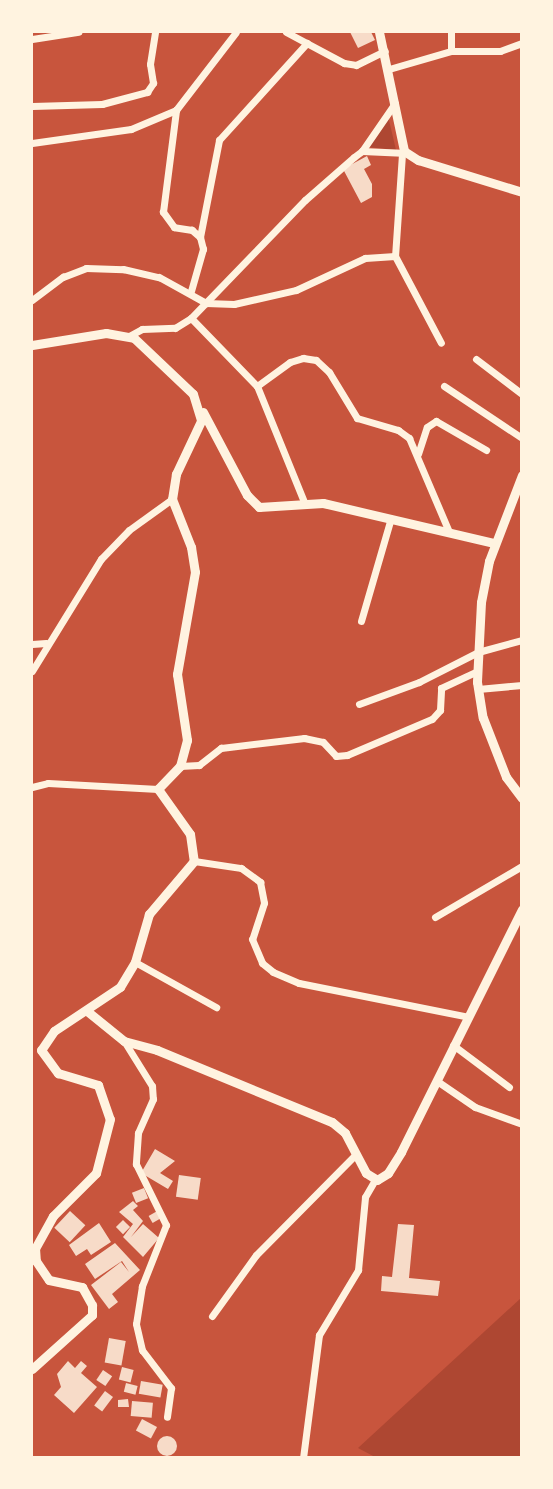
<!DOCTYPE html>
<style>
body{margin:0}
#map{position:relative;width:553px;height:1489px;overflow:hidden;background:#c8553d;font-family:"PT Sans Narrow",sans-serif}
div>[style]{position:absolute}
.green>*{inset:0;background:#ae4732}
.building>*{inset:0;background:#f7dbc8;transform-origin:0 0}
.round{border-radius:50%}
.minor>*{height:7px;margin:-3.5px;padding:0 3.5px;transform-origin:3.5px;border-radius:3.5px;background:#fff3e0}
.tertiary>*{height:9px;margin:-4.5px;padding:0 4.5px;transform-origin:4.5px;border-radius:4.5px;background:#fff3e0}
span{translate:-50% -50%;white-space:nowrap;text-align:center;line-height:1.15;-webkit-text-stroke:7px #fff3e0;paint-order:stroke}
.frame{position:absolute;inset:0;border:33px solid #fff3e0;pointer-events:none}
</style>
<div id="map">
<div class="green">
<i style="clip-path:polygon(388px 116px,396px 150px,367px 147px)"></i>
<i style="clip-path:polygon(521px 1298px,521px 1457px,375px 1457px,358px 1448px)"></i>
</div>
<div class="building">
<i style="clip-path:polygon(350px 32px,371px 32px,375px 40px,358px 48px)"></i>
<i style="clip-path:polygon(367px 156px,371px 165px,364px 169px,372px 184px,372px 197px,361px 203px,343px 169px)"></i>
<i style="clip-path:polygon(155px 1149px,175px 1161px,160px 1173px,173px 1181px,168px 1189px,141px 1173px)"></i>
<i style="left:179px;top:1175px;width:22px;height:22px;rotate:8deg"></i>
<i style="left:144px;top:1188px;width:11px;height:13px;rotate:68deg"></i>
<i style="clip-path:polygon(133px 1201px,138px 1206px,133px 1210px,143px 1221px,131px 1237px,143px 1224px,159px 1238px,143px 1257px,123px 1237px,133px 1224px,119px 1212px)"></i>
<i style="left:159px;top:1210px;width:8px;height:12px;rotate:60deg"></i>
<i style="left:70px;top:1211px;width:21px;height:23px;rotate:43deg"></i>
<i style="left:123px;top:1220px;width:10px;height:10px;rotate:45deg"></i>
<i style="clip-path:polygon(99px 1223px,111px 1242px,91px 1255px,87px 1249px,76px 1256px,69px 1245px)"></i>
<i style="clip-path:polygon(398px 1224px,414px 1225px,409px 1278px,440px 1281px,438px 1296px,381px 1291px,382px 1276px,392px 1277px)"></i>
<i style="clip-path:polygon(115px 1243px,140px 1270px,112px 1294px,118px 1302px,109px 1309px,91px 1285px,121px 1262px,129px 1272px,122px 1261px,95px 1279px,85px 1264px)"></i>
<i style="left:109px;top:1338px;width:17px;height:25px;rotate:10deg"></i>
<i style="clip-path:polygon(68px 1361px,75px 1368px,81px 1361px,87px 1366px,81px 1373px,97px 1387px,74px 1413px,54px 1395px,61px 1387px,57px 1374px)"></i>
<i style="left:122px;top:1367px;width:12px;height:13px;rotate:14deg"></i>
<i style="left:103px;top:1370px;width:11px;height:12px;rotate:34deg"></i>
<i style="left:141px;top:1381px;width:22px;height:13px;rotate:10deg"></i>
<i style="left:126px;top:1383px;width:12px;height:9px;rotate:14deg"></i>
<i style="left:105px;top:1391px;width:10px;height:18px;rotate:37deg"></i>
<i style="clip-path:polygon(128px 1399px,129px 1407px,118px 1407px,118px 1400px)"></i>
<i style="left:132px;top:1401px;width:21px;height:15px;rotate:5deg"></i>
<i style="left:142px;top:1419px;width:17px;height:13px;rotate:28deg"></i>
<i class="round" style="left:157px;top:1436px;width:20px;height:20px"></i>
</div>
<div class="minor">
<i style="left:286px;top:32px;width:66px;rotate:28.1deg"></i>
<i style="left:344px;top:63px;width:12px;rotate:9deg"></i>
<i style="left:356px;top:65px;width:32px;rotate:-26deg"></i>
<i style="left:32px;top:39px;width:47px;rotate:-8.7deg"></i>
<i style="left:451px;top:51px;width:19px;rotate:-90deg"></i>
<i style="left:389px;top:69px;width:65px;rotate:-16.2deg"></i>
<i style="left:451px;top:51px;width:49px"></i>
<i style="left:500px;top:51px;width:23px;rotate:-20deg"></i>
<i style="left:32px;top:106px;width:70px;rotate:-1.6deg"></i>
<i style="left:102px;top:104px;width:47px;rotate:-14.9deg"></i>
<i style="left:147px;top:92px;width:11px;rotate:-56deg"></i>
<i style="left:153px;top:83px;width:19px;rotate:-99deg"></i>
<i style="left:150px;top:64px;width:32px;rotate:-81deg"></i>
<i style="left:32px;top:143px;width:100px;rotate:-8deg"></i>
<i style="left:131px;top:129px;width:49px;rotate:-22.9deg"></i>
<i style="left:362px;top:151px;width:58px;rotate:-55.5deg"></i>
<i style="left:402px;top:154px;width:102px;rotate:93.9deg"></i>
<i style="left:395px;top:256px;width:98px;rotate:62.1deg"></i>
<i style="left:200px;top:237px;width:99px;rotate:-78.9deg"></i>
<i style="left:219px;top:140px;width:131px;rotate:-47.8deg"></i>
<i style="left:191px;top:291px;width:44px;rotate:-74.1deg"></i>
<i style="left:203px;top:249px;width:12px;rotate:-104deg"></i>
<i style="left:200px;top:237px;width:11px;rotate:-139deg"></i>
<i style="left:192px;top:230px;width:18px;rotate:-171deg"></i>
<i style="left:174px;top:227px;width:19px;rotate:-126deg"></i>
<i style="left:163px;top:212px;width:103px;rotate:-82.7deg"></i>
<i style="left:176px;top:110px;width:98px;rotate:-52.4deg"></i>
<i style="left:32px;top:300px;width:39px;rotate:-37deg"></i>
<i style="left:63px;top:277px;width:25px;rotate:-21deg"></i>
<i style="left:86px;top:268px;width:37px;rotate:2deg"></i>
<i style="left:123px;top:269px;width:37px;rotate:13deg"></i>
<i style="left:159px;top:277px;width:54px;rotate:29deg"></i>
<i style="left:206px;top:303px;width:28px;rotate:2deg"></i>
<i style="left:234px;top:304px;width:64px;rotate:-12.7deg"></i>
<i style="left:296px;top:290px;width:76px;rotate:-24.9deg"></i>
<i style="left:365px;top:258px;width:30px;rotate:-4deg"></i>
<i style="left:191px;top:318px;width:95px;rotate:45.9deg"></i>
<i style="left:257px;top:386px;width:41px;rotate:-36deg"></i>
<i style="left:290px;top:362px;width:14px;rotate:-17deg"></i>
<i style="left:303px;top:358px;width:13px;rotate:9deg"></i>
<i style="left:316px;top:360px;width:18px;rotate:43deg"></i>
<i style="left:329px;top:372px;width:54px;rotate:58.7deg"></i>
<i style="left:357px;top:418px;width:43px;rotate:16.3deg"></i>
<i style="left:398px;top:430px;width:14px;rotate:36deg"></i>
<i style="left:409px;top:438px;width:102px;rotate:66.9deg"></i>
<i style="left:129px;top:336px;width:15px;rotate:-28deg"></i>
<i style="left:142px;top:329px;width:33px;rotate:-2deg"></i>
<i style="left:175px;top:328px;width:19px;rotate:-32deg"></i>
<i style="left:191px;top:318px;width:164px;rotate:-46deg"></i>
<i style="left:305px;top:200px;width:65px;rotate:-41.3deg"></i>
<i style="left:354px;top:157px;width:10px;rotate:-37deg"></i>
<i style="left:362px;top:151px;width:45px;rotate:2.5deg"></i>
<i style="left:476px;top:359px;width:58px;rotate:37.3deg"></i>
<i style="left:257px;top:386px;width:125px;rotate:67.9deg"></i>
<i style="left:444px;top:386px;width:94px;rotate:33.7deg"></i>
<i style="left:418px;top:454px;width:28px;rotate:-72deg"></i>
<i style="left:427px;top:427px;width:11px;rotate:-34deg"></i>
<i style="left:436px;top:421px;width:58px;rotate:30.1deg"></i>
<i style="left:361px;top:621px;width:107px;rotate:-73.8deg"></i>
<i style="left:32px;top:644px;width:14px;rotate:-4deg"></i>
<i style="left:32px;top:671px;width:132px;rotate:-58.4deg"></i>
<i style="left:101px;top:559px;width:40px;rotate:-46deg"></i>
<i style="left:129px;top:530px;width:53px;rotate:-35.8deg"></i>
<i style="left:478px;top:689px;width:44px;rotate:-5.2deg"></i>
<i style="left:359px;top:704px;width:64px;rotate:-20.1deg"></i>
<i style="left:419px;top:682px;width:66px;rotate:-27deg"></i>
<i style="left:478px;top:652px;width:46px;rotate:-15.3deg"></i>
<i style="left:180px;top:766px;width:19px;rotate:-3deg"></i>
<i style="left:199px;top:765px;width:28px;rotate:-38deg"></i>
<i style="left:221px;top:748px;width:84px;rotate:-6.9deg"></i>
<i style="left:304px;top:738px;width:19px;rotate:12deg"></i>
<i style="left:323px;top:742px;width:19px;rotate:47deg"></i>
<i style="left:336px;top:756px;width:11px;rotate:-5deg"></i>
<i style="left:347px;top:755px;width:92px;rotate:-23deg"></i>
<i style="left:432px;top:719px;width:12px;rotate:-48deg"></i>
<i style="left:440px;top:710px;width:22px;rotate:-87deg"></i>
<i style="left:441px;top:688px;width:40px;rotate:-25deg"></i>
<i style="left:32px;top:787px;width:16px;rotate:-14deg"></i>
<i style="left:48px;top:783px;width:110px;rotate:3.1deg"></i>
<i style="left:194px;top:861px;width:48px;rotate:8.5deg"></i>
<i style="left:241px;top:868px;width:24px;rotate:36deg"></i>
<i style="left:260px;top:882px;width:21px;rotate:79deg"></i>
<i style="left:264px;top:903px;width:38px;rotate:108deg"></i>
<i style="left:252px;top:939px;width:26px;rotate:67deg"></i>
<i style="left:262px;top:963px;width:14px;rotate:39deg"></i>
<i style="left:273px;top:972px;width:28px;rotate:23deg"></i>
<i style="left:299px;top:983px;width:173px;rotate:11.3deg"></i>
<i style="left:435px;top:917px;width:101px;rotate:-30.4deg"></i>
<i style="left:135px;top:962px;width:93px;rotate:29.1deg"></i>
<i style="left:124px;top:1041px;width:53px;rotate:58.1deg"></i>
<i style="left:152px;top:1086px;width:13px;rotate:86deg"></i>
<i style="left:153px;top:1099px;width:37px;rotate:114deg"></i>
<i style="left:138px;top:1133px;width:31px;rotate:94deg"></i>
<i style="left:136px;top:1164px;width:68px;rotate:63.8deg"></i>
<i style="left:166px;top:1225px;width:66px;rotate:111.5deg"></i>
<i style="left:142px;top:1286px;width:38px;rotate:99deg"></i>
<i style="left:136px;top:1324px;width:27px;rotate:77deg"></i>
<i style="left:142px;top:1350px;width:48px;rotate:52.7deg"></i>
<i style="left:171px;top:1388px;width:29px;rotate:98deg"></i>
<i style="left:453px;top:1045px;width:70px;rotate:36.9deg"></i>
<i style="left:437px;top:1081px;width:46px;rotate:34.4deg"></i>
<i style="left:475px;top:1107px;width:50px;rotate:19.9deg"></i>
<i style="left:212px;top:1316px;width:75px;rotate:-54.2deg"></i>
<i style="left:256px;top:1255px;width:139px;rotate:-45.3deg"></i>
<i style="left:303px;top:1458px;width:124px;rotate:-82.6deg"></i>
<i style="left:319px;top:1335px;width:76px;rotate:-59deg"></i>
<i style="left:358px;top:1270px;width:73px;rotate:-84.5deg"></i>
<i style="left:365px;top:1197px;width:20px;rotate:-60deg"></i>
</div>
<div class="tertiary">
<i style="left:379px;top:32px;width:122px;rotate:78.1deg"></i>
<i style="left:404px;top:151px;width:17px;rotate:33deg"></i>
<i style="left:418px;top:160px;width:109px;rotate:17.1deg"></i>
<i style="left:32px;top:345px;width:75px;rotate:-9.2deg"></i>
<i style="left:106px;top:333px;width:28px;rotate:10deg"></i>
<i style="left:134px;top:338px;width:81px;rotate:43.5deg"></i>
<i style="left:193px;top:394px;width:28px;rotate:73deg"></i>
<i style="left:201px;top:421px;width:59px;rotate:115.3deg"></i>
<i style="left:176px;top:474px;width:25px;rotate:99deg"></i>
<i style="left:172px;top:499px;width:52px;rotate:68.4deg"></i>
<i style="left:191px;top:547px;width:25px;rotate:81deg"></i>
<i style="left:195px;top:572px;width:104px;rotate:100deg"></i>
<i style="left:177px;top:674px;width:67px;rotate:81.4deg"></i>
<i style="left:187px;top:740px;width:27px;rotate:105deg"></i>
<i style="left:180px;top:766px;width:32px;rotate:134deg"></i>
<i style="left:158px;top:789px;width:55px;rotate:54.6deg"></i>
<i style="left:190px;top:834px;width:27px;rotate:82deg"></i>
<i style="left:194px;top:861px;width:70px;rotate:130.3deg"></i>
<i style="left:149px;top:914px;width:50px;rotate:106.3deg"></i>
<i style="left:135px;top:962px;width:29px;rotate:121deg"></i>
<i style="left:120px;top:987px;width:79px;rotate:146.3deg"></i>
<i style="left:54px;top:1031px;width:23px;rotate:124deg"></i>
<i style="left:41px;top:1050px;width:29px;rotate:54deg"></i>
<i style="left:58px;top:1073px;width:42px;rotate:16.7deg"></i>
<i style="left:98px;top:1085px;width:36px;rotate:71deg"></i>
<i style="left:110px;top:1119px;width:56px;rotate:104.5deg"></i>
<i style="left:96px;top:1173px;width:61px;rotate:135deg"></i>
<i style="left:53px;top:1216px;width:37px;rotate:119deg"></i>
<i style="left:35px;top:1248px;width:13px;rotate:86deg"></i>
<i style="left:36px;top:1261px;width:23px;rotate:56deg"></i>
<i style="left:49px;top:1280px;width:34px;rotate:12deg"></i>
<i style="left:82px;top:1287px;width:21px;rotate:61deg"></i>
<i style="left:92px;top:1305px;width:10px;rotate:90deg"></i>
<i style="left:92px;top:1315px;width:81px;rotate:138deg"></i>
<i style="left:203px;top:412px;width:94px;rotate:62.1deg"></i>
<i style="left:247px;top:495px;width:17px;rotate:45deg"></i>
<i style="left:259px;top:507px;width:64px;rotate:-3.6deg"></i>
<i style="left:323px;top:503px;width:176px;rotate:13.2deg"></i>
<i style="left:522px;top:475px;width:92px;rotate:111deg"></i>
<i style="left:489px;top:561px;width:42px;rotate:101deg"></i>
<i style="left:481px;top:602px;width:80px;rotate:92.9deg"></i>
<i style="left:477px;top:682px;width:36px;rotate:81deg"></i>
<i style="left:483px;top:718px;width:63px;rotate:68.7deg"></i>
<i style="left:506px;top:777px;width:26px;rotate:53deg"></i>
<i style="left:87px;top:1011px;width:48px;rotate:39deg"></i>
<i style="left:124px;top:1041px;width:34px;rotate:15deg"></i>
<i style="left:157px;top:1050px;width:189px;rotate:22.4deg"></i>
<i style="left:332px;top:1122px;width:17px;rotate:40deg"></i>
<i style="left:345px;top:1133px;width:45px;rotate:62.3deg"></i>
<i style="left:366px;top:1173px;width:13px;rotate:32deg"></i>
<i style="left:377px;top:1180px;width:13px;rotate:-32deg"></i>
<i style="left:388px;top:1173px;width:25px;rotate:-58deg"></i>
<i style="left:401px;top:1152px;width:271px;rotate:-63.5deg"></i>
</div>
<div class="frame"></div>
</div>
